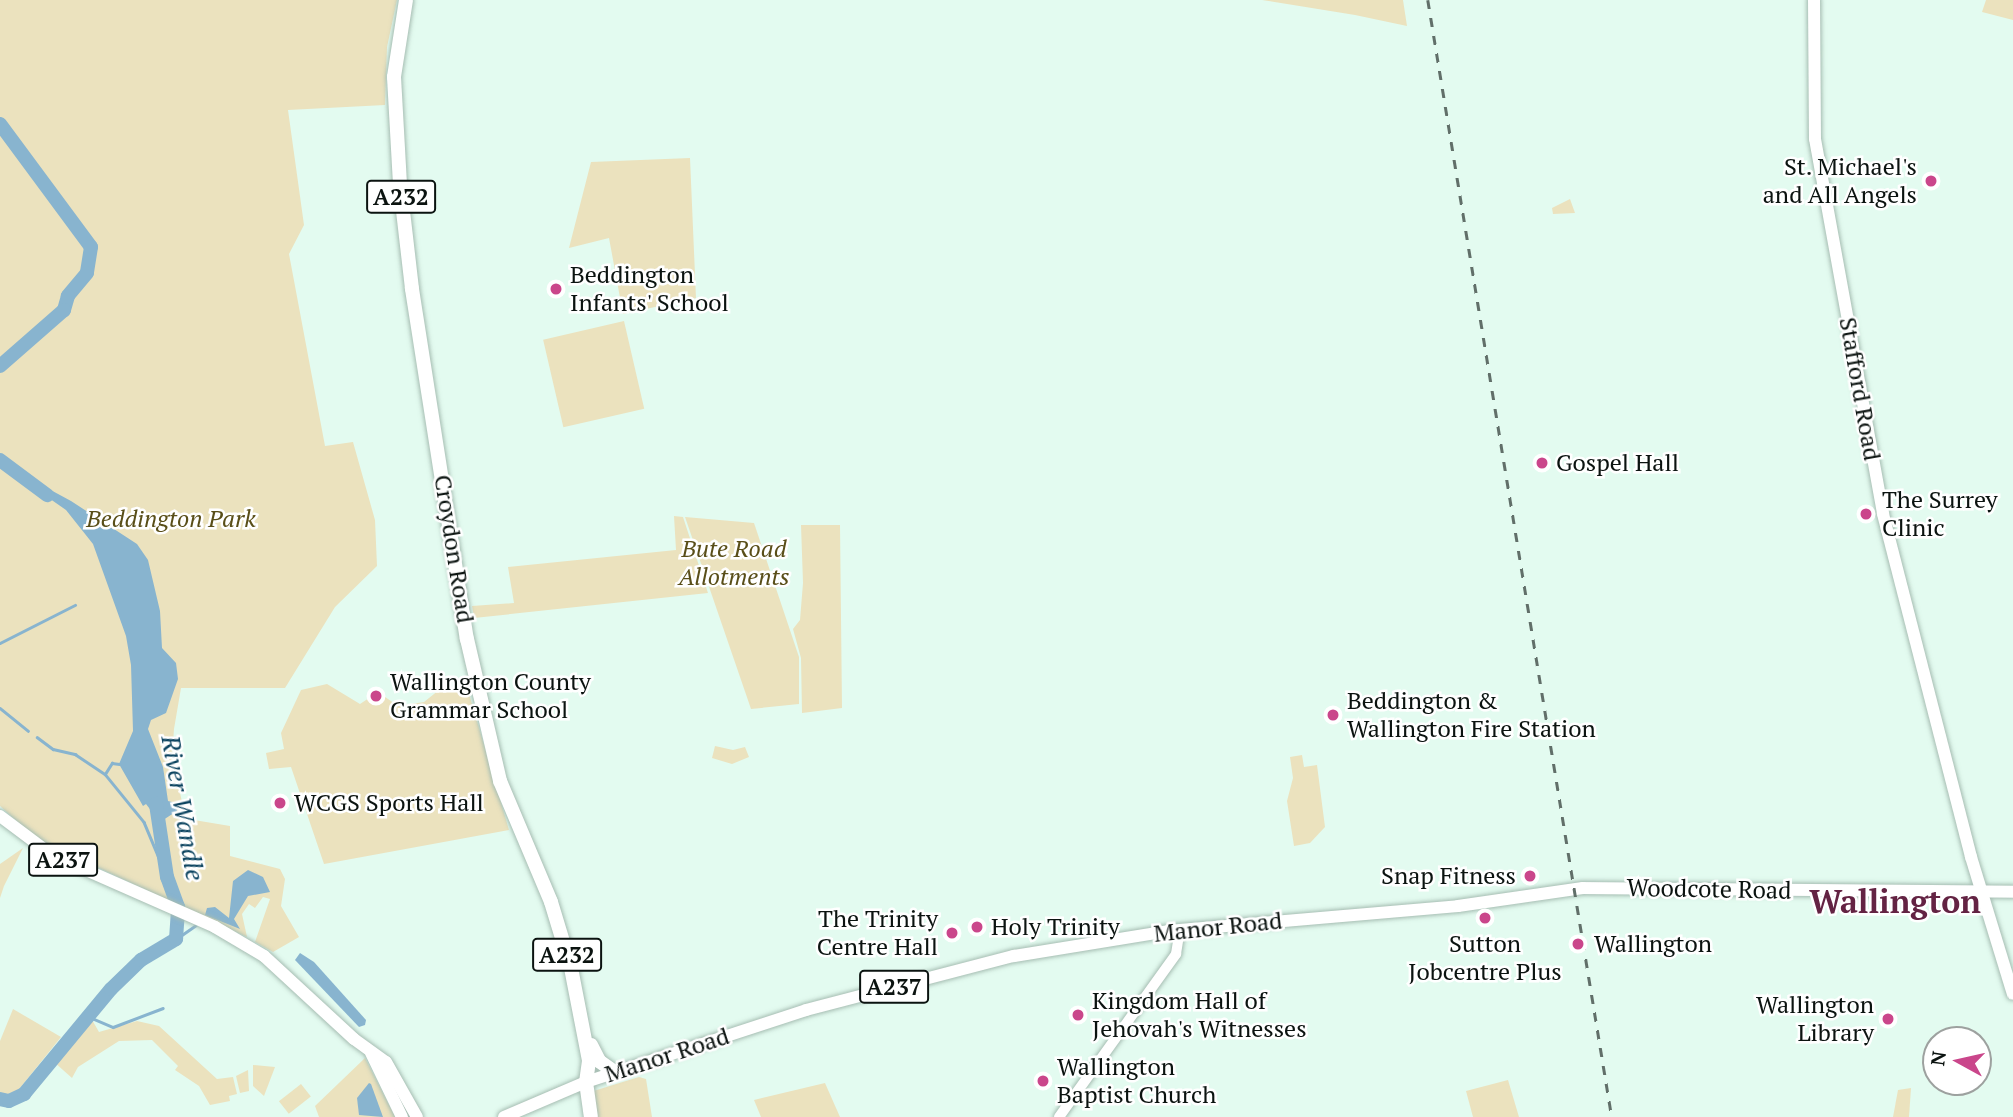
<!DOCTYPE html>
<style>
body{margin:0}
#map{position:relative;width:2013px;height:1117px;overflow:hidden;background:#e3fbf0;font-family:"PT Serif",serif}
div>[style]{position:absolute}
.green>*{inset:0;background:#ebe2be;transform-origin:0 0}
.water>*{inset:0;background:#88b4cf}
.stream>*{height:2.5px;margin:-1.25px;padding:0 1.25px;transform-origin:1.25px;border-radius:1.25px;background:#88b4cf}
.river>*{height:14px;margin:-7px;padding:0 7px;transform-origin:7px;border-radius:7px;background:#88b4cf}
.roads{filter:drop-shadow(0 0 2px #a6bdb2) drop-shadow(0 0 2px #a6bdb2)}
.minor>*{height:10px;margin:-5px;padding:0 5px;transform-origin:5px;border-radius:5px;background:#fff}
.major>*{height:12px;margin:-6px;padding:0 6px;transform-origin:6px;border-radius:6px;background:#fff}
.highway>*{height:14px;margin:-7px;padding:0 7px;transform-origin:7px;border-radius:7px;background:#fff}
.rail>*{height:2.5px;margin-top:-1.25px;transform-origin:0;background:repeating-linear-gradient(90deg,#616f69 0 9px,transparent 0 18px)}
.dots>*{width:19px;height:19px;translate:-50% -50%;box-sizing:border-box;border:4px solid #fff;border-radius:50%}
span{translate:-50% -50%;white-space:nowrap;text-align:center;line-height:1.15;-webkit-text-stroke:5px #fff;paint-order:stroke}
.shield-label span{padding:2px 5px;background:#fff;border:2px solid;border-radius:5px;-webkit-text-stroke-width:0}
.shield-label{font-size:23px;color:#0b1310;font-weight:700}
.poi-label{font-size:24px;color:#0b1310}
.right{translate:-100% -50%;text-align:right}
.left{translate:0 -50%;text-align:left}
.street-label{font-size:24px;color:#0b1310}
.park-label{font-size:24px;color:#594e18;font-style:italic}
.water-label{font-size:26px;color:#0b435f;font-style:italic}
.district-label{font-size:32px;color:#632343;font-weight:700}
.north{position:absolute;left:1922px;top:1026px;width:70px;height:70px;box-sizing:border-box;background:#fff;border:2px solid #9da19f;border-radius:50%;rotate:278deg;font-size:19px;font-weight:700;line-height:28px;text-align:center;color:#0b1310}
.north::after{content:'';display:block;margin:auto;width:24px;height:32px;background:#ca468b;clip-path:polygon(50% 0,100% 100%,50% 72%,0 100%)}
</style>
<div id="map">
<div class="green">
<i style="clip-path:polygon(0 0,397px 0,387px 47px,385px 105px,288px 110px,304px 225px,289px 254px,325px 446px,353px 442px,375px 520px,377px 566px,335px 607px,285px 688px,181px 688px,174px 729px,172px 758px,183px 806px,194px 820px,230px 826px,230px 856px,280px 869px,285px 879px,281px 906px,299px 937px,273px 952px,255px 942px,270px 899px,263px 897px,255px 908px,249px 904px,242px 914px,247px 937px,37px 839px,0 806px)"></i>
<i style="clip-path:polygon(1262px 0,1403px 0,1407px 26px,1355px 15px)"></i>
<i style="clip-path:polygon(1986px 0,2013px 0,2013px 20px,1982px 12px)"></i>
<i style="clip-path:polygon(690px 158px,696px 298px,623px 314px,609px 238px,569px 248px,591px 162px)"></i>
<i style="clip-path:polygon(1570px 199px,1575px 213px,1553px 214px,1552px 208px)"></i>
<i style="left:624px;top:321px;width:90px;height:83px;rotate:77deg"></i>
<i style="clip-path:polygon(674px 516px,683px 517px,708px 593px,474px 618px,472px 606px,514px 603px,508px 567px,676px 550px)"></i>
<i style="clip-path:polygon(685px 517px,754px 523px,799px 657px,799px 704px,751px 709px)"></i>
<i style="clip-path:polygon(801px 525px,840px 525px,842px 708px,802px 713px,801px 658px,793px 629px,800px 620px,803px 583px)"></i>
<i style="clip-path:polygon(327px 684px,360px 704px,378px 692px,398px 706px,424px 702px,439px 690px,467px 687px,509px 830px,324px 864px,291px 767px,269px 769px,266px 753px,284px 749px,281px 733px,301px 690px)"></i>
<i style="clip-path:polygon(715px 746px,733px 750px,745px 747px,749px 757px,732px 764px,712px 758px)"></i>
<i style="clip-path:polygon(1302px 755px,1304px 767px,1317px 765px,1325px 827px,1310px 843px,1294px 846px,1287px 801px,1293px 778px,1290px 757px)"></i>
<i style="clip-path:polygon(23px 848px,4px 886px,0 898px,0 864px)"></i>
<i style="clip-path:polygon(13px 1009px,61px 1037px,16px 1093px,6px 1098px,0 1095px,0 1041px)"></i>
<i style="clip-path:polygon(91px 1018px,99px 1032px,137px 1021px,159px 1026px,217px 1079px,233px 1077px,237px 1094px,229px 1096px,230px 1101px,210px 1105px,199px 1086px,175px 1070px,178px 1066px,152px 1040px,119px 1041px,78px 1067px,72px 1078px,54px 1062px)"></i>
<i style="clip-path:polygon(365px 1058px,395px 1117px,319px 1117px,315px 1106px)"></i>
<i style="clip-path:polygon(253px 1065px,275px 1067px,264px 1096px,253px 1086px)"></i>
<i style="clip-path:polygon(248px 1070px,249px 1091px,240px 1093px,236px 1076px)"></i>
<i style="clip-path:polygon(639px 1077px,646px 1079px,652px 1117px,591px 1117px,587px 1093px)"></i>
<i style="clip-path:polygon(1508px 1080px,1519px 1117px,1473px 1117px,1466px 1091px)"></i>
<i style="clip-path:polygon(825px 1083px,840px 1117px,761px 1117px,754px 1100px)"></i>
<i style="left:301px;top:1084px;width:16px;height:28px;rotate:52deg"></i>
<i style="clip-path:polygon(1911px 1088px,1909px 1117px,1893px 1117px,1898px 1090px)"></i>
</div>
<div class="water">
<i style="clip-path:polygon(33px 487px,47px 488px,71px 501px,137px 544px,148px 560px,160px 611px,162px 648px,176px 663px,178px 679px,166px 713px,151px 720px,148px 729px,163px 767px,168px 801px,176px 803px,177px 811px,160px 822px,146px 804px,143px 806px,119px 764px,133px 731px,131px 665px,126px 636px,93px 544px,66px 510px)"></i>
<i style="clip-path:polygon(248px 870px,263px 877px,270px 892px,248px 896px,234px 919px,240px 929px,205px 915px,207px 908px,215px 907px,229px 918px,233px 881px)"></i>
<i style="clip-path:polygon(300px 953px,314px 962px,366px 1020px,365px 1025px,359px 1027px,295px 960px)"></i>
<i style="clip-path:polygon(369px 1083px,371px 1084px,383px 1117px,359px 1115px,357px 1098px)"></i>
</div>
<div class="stream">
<i style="left:0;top:643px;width:84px;rotate:-26.9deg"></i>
<i style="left:0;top:708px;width:36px;rotate:39deg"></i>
<i style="left:37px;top:737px;width:20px;rotate:37deg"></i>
<i style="left:53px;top:749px;width:23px;rotate:13deg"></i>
<i style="left:75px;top:754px;width:36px;rotate:34deg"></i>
<i style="left:105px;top:774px;width:62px;rotate:50.9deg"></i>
<i style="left:144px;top:822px;width:60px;rotate:67.3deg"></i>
<i style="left:105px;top:774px;width:13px;rotate:-58deg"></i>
<i style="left:112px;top:763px;width:7px;rotate:8deg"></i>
<i style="left:176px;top:939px;width:24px;rotate:-35deg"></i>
<i style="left:87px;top:1016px;width:28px;rotate:23deg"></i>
<i style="left:113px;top:1027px;width:53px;rotate:-20.8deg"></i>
</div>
<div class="river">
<i style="left:0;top:124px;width:153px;rotate:53.5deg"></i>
<i style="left:91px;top:247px;width:26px;rotate:99deg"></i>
<i style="left:87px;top:273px;width:30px;rotate:130deg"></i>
<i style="left:68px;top:296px;width:15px;rotate:106deg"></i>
<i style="left:64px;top:310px;width:85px;rotate:138.8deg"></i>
<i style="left:0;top:460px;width:59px;rotate:36.7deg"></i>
<i style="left:0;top:1099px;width:9px;rotate:13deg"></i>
<i style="left:9px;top:1101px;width:17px;rotate:-25deg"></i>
<i style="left:24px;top:1094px;width:136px;rotate:-50.4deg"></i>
<i style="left:111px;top:989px;width:42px;rotate:-44deg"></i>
<i style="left:141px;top:960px;width:41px;rotate:-31deg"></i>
<i style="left:176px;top:939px;width:32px;rotate:-86deg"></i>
<i style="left:178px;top:907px;width:32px;rotate:-110deg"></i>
<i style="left:167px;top:877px;width:74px;rotate:-98.6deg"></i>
</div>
<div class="roads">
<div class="minor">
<i style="left:1059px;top:1117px;width:201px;rotate:-54.3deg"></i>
<i style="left:1176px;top:954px;width:24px;rotate:-81deg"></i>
</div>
<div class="major">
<i style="left:1814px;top:0;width:139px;rotate:89.6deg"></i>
<i style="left:1815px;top:139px;width:381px;rotate:79.7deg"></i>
<i style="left:1883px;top:514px;width:354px;rotate:75.6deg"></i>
<i style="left:1971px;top:857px;width:143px;rotate:73deg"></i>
<i style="left:0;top:816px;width:65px;rotate:36.9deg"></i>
<i style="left:52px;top:855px;width:178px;rotate:23.8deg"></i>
<i style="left:215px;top:927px;width:57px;rotate:30.6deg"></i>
<i style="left:264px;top:956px;width:122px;rotate:42.7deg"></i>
<i style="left:354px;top:1039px;width:39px;rotate:36deg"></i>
<i style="left:386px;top:1062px;width:63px;rotate:60.6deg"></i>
<i style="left:371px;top:1053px;width:71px;rotate:64.2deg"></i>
<i style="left:504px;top:1117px;width:89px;rotate:-23.1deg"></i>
<i style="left:586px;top:1082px;width:231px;rotate:-18.1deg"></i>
<i style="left:806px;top:1010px;width:215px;rotate:-14.6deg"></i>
<i style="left:1014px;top:956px;width:156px;rotate:-9.2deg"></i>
<i style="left:1168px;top:931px;width:291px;rotate:-4.9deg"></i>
<i style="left:1458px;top:906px;width:126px;rotate:-8.2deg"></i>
<i style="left:1583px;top:888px;width:430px;rotate:0.5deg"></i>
</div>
<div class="highway">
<i style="left:406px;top:0;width:78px;rotate:98.9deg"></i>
<i style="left:394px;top:77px;width:108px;rotate:86.8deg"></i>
<i style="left:400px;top:185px;width:105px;rotate:83.4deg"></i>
<i style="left:412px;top:289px;width:354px;rotate:81.1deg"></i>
<i style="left:467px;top:639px;width:146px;rotate:76.9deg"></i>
<i style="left:500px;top:781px;width:131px;rotate:67.1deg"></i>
<i style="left:551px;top:902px;width:69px;rotate:73.1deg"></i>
<i style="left:571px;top:968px;width:95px;rotate:79deg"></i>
<i style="left:589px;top:1061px;width:21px;rotate:98deg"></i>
<i style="left:586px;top:1082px;width:35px;rotate:82deg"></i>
<i style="left:591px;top:1045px;width:18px;rotate:63deg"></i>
<i style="left:599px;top:1061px;width:19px;rotate:35deg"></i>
</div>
</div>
<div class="rail">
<i style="left:1428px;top:0;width:1132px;rotate:80.65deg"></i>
</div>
<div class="dots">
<i style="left:1931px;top:181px;background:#ca468b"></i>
<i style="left:556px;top:289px;background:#ca468b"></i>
<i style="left:1542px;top:463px;background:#ca468b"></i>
<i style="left:1866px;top:514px;background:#ca468b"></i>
<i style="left:376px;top:696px;background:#ca468b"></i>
<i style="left:1333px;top:715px;background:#ca468b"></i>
<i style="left:280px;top:803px;background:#ca468b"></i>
<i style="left:1530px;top:876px;background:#ca468b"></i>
<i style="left:1485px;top:918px;background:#ca468b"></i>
<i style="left:977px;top:927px;background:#ca468b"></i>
<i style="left:952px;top:933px;background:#ca468b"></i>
<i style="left:1578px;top:944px;background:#ca468b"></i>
<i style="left:1078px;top:1015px;background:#ca468b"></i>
<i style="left:1888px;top:1019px;background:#ca468b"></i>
<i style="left:1043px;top:1081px;background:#ca468b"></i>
</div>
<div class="shield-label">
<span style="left:401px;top:197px">A232</span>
<span style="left:63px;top:860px">A237</span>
<span style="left:567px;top:955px">A232</span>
<span style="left:894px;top:987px">A237</span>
</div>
<div class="poi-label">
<span class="right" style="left:1917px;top:181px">St. Michael's<br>and All Angels</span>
<span class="left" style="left:570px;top:289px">Beddington<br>Infants' School</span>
<span class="left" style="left:1556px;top:463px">Gospel Hall</span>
<span class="left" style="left:1882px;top:514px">The Surrey<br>Clinic</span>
<span class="left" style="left:390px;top:696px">Wallington County<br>Grammar School</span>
<span class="left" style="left:1347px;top:715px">Beddington &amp;<br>Wallington Fire Station</span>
<span class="left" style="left:294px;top:803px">WCGS Sports Hall</span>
<span class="right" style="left:1516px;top:876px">Snap Fitness</span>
<span class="right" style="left:938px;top:933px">The Trinity<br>Centre Hall</span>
<span class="left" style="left:991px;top:927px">Holy Trinity</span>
<span style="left:1485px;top:958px">Sutton<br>Jobcentre Plus</span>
<span class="left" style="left:1594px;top:944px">Wallington</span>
<span class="left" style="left:1092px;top:1015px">Kingdom Hall of<br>Jehovah's Witnesses</span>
<span class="right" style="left:1874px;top:1019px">Wallington<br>Library</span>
<span class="left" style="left:1057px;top:1081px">Wallington<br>Baptist Church</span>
</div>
<div class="street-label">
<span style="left:1860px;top:389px;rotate:80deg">Stafford Road</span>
<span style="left:454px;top:549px;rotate:81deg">Croydon Road</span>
<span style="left:1709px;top:889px;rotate:1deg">Woodcote Road</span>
<span style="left:1218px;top:927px;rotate:-6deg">Manor Road</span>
<span style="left:667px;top:1055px;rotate:-18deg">Manor Road</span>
</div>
<div class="park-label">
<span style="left:171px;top:519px">Beddington Park</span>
<span style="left:734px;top:563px">Bute Road<br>Allotments</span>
</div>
<div class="water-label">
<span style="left:183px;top:808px;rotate:80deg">River Wandle</span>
</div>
<div class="district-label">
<span style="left:1895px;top:901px">Wallington</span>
</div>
<div class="north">N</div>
</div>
